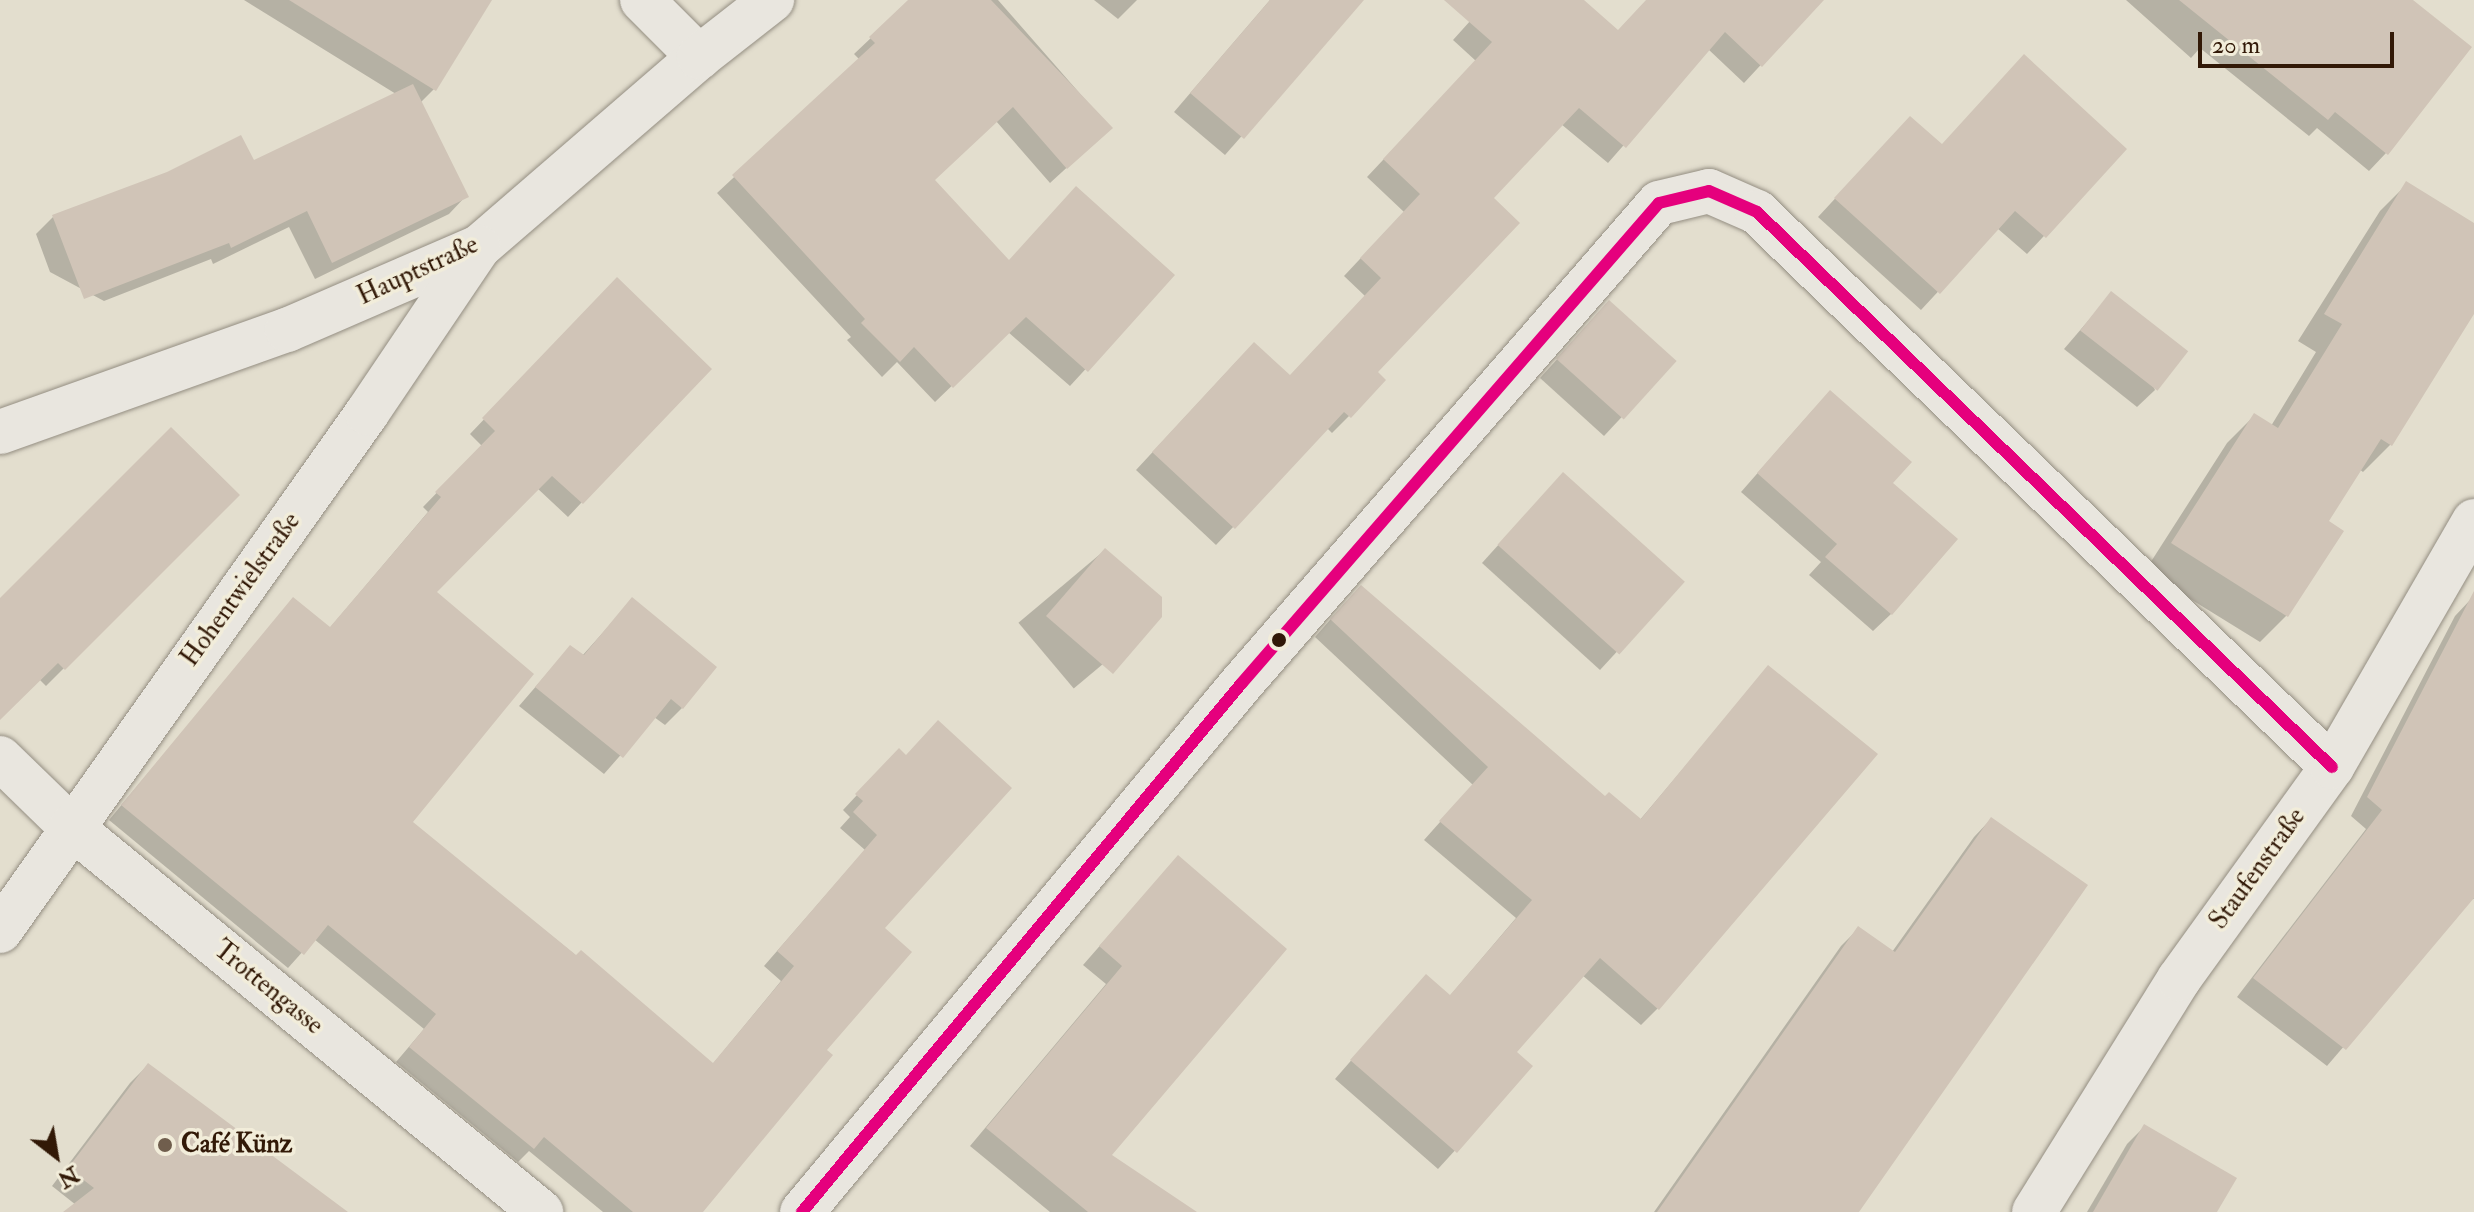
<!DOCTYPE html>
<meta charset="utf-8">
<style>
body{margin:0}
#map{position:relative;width:2474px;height:1212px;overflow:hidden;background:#e3dece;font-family:"IM FELL Double Pica",serif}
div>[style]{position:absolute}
.shadow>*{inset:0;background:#0003;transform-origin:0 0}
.building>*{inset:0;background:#d0c4b7;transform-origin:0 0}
.roads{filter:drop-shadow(0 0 2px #948e82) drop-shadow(0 0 2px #948e82)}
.minor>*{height:44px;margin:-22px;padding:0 22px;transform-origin:22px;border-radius:22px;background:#e9e6df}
.bus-1>*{height:12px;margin:-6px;padding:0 6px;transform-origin:6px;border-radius:6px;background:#e5007d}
.dots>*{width:22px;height:22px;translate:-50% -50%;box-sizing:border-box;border:4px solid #f2edda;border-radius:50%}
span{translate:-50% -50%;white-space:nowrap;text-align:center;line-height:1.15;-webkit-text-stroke:7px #f2edda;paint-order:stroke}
.street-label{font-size:26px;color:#321907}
.poi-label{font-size:26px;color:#321907;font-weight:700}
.left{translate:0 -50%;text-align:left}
.north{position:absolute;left:16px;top:1116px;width:80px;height:80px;-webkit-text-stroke:6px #f2edda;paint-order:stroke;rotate:149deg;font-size:22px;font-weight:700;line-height:32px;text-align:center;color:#321907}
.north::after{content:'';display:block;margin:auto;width:28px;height:36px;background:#321907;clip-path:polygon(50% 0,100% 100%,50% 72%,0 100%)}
.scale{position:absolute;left:2198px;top:32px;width:196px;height:36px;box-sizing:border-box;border:4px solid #321907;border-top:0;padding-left:10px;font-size:24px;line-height:28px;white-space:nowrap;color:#321907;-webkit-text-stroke:6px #f2edda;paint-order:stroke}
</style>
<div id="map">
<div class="shadow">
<i style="clip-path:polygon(244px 0,490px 0,434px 89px,420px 103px,466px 196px,449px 214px,315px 279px,289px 227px,213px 264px,211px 259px,104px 301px,50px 272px,36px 234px,53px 217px,253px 163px,396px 94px)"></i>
<i style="clip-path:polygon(911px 0,998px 0,1110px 128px,1050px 183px,996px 121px,932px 181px,1008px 262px,1172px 275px,1070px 386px,1008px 332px,935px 402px,897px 362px,882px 377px,847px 340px,851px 337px,717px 193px,860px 60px,854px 54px)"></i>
<i style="clip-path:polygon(1094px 0,1137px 0,1118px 19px)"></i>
<i style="clip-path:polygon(1270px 0,1317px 0,1342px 22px,1225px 155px,1174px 112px)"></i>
<i style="clip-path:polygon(1489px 0,1581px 0,1617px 32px,1647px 0,1821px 0,1744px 83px,1708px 49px,1608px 163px,1561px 124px,1491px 198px,1349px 416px,1332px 433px,1327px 428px,1216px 545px,1136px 470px,1237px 361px,1289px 377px,1365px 296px,1344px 276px,1404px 212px,1367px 177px,1476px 61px,1453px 40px)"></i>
<i style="clip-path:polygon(2126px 0,2393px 0,2386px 153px,2369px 171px,2317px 128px,2309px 136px,2200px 48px,2191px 58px)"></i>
<i style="clip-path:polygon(1893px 136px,1941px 146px,2125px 149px,2027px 254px,1997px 228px,1921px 310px,1818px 217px)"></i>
<i style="clip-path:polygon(2407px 184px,2474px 225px,2474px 310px,2390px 445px,2363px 472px,2359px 469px,2326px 521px,2287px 615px,2260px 642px,2145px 571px,2227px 443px,2254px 416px,2271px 426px,2316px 352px,2298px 341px,2380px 211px)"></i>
<i style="clip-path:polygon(617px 280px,582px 502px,568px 517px,537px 488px,435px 592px,410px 822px,712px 1065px,781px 981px,764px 966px,865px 850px,840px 828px,850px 817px,843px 810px,885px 765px,882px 928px,700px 1212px,603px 1212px,529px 1151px,518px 1162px,396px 1062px,424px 1029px,314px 939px,288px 968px,109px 820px,293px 600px,329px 629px,428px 512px,423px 507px,482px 446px,470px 434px)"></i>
<i style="clip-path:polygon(2112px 293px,2155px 390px,2137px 407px,2064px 349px)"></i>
<i style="clip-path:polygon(1592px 321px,1674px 361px,1604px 436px,1540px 378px)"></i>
<i style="clip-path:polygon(1813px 410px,1891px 483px,1891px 614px,1873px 631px,1809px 575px,1821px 562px,1741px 492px)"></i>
<i style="clip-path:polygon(1546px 492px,1681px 582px,1600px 670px,1482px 563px)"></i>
<i style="clip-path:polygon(237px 495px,46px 686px,39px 679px,0 718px,0 601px)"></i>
<i style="left:1105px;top:550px;width:86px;height:113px;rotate:50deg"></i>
<i style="clip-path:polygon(2472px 598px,2474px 899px,2471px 898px,2327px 1066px,2237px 997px,2366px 829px,2351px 816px,2455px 616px)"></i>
<i style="clip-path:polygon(632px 600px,682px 708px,665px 725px,654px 717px,604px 774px,519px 706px,570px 647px,582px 656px)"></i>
<i style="clip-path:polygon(1344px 604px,1605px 799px,1639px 821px,1768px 668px,1658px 1008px,1641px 1025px,1582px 975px,1514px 1052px,1531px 1067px,1438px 1169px,1335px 1079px,1409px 994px,1449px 997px,1516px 918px,1424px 840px,1473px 785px,1315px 637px)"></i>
<i style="clip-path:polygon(1991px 819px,1856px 1212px,1654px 1212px,1841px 946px,1858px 929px,1892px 952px,1974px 837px)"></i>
<i style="clip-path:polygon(1161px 876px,1109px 1155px,1193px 1212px,1050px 1212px,970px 1146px,1106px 984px,1083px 965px)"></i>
<i style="clip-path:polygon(148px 1065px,329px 1212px,66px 1212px,76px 1205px,52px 1186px,130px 1083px)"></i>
<i style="clip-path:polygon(2145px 1126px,2215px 1212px,2087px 1212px,2127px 1144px)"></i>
</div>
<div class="building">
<i style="clip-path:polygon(289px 0,492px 0,436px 91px)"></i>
<i style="clip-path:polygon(908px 0,991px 0,1113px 128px,1067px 169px,1013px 107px,935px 180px,1009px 260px,1076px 186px,1175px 275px,1088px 372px,1026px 317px,953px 388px,914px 347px,900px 362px,861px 323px,865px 319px,732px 175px,875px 43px,869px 37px)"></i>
<i style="clip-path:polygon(1270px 0,1364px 0,1244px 139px,1190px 93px)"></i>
<i style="clip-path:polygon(1444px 0,1584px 0,1618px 30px,1646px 0,1824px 0,1762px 67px,1725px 32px,1626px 148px,1579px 108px,1494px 198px,1520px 223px,1378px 372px,1386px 380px,1351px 418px,1344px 412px,1235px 529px,1152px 452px,1254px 342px,1290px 375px,1381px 278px,1360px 258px,1420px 194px,1383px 159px,1492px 42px)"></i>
<i style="clip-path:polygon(2179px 0,2413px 0,2472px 47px,2388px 155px,2335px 112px,2328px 120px)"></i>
<i style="clip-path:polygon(2024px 54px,2127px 149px,2046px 238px,2015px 211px,1940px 294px,1834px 198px,1910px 116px,1942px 144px)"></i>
<i style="clip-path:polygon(413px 84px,469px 197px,332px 263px,307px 211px,231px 248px,229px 243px,84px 299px,52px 215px,167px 172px,241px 135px,254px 160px)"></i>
<i style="clip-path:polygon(2406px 181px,2474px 223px,2474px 314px,2392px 446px,2381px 439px,2329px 521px,2344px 531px,2288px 617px,2171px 543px,2254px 413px,2278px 428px,2342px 324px,2324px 314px)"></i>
<i style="clip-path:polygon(617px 277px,712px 369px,583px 504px,552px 476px,437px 592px,534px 674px,413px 822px,576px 955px,581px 950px,713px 1063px,794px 966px,777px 951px,877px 835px,853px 812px,863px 801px,855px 794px,899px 748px,906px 755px,938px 720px,1012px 788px,885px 928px,912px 952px,827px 1050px,833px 1055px,703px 1212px,633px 1212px,544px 1137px,534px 1149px,409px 1047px,436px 1014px,328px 925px,304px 955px,121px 805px,293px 597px,330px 627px,441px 497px,435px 492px,495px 431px,482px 418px)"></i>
<i style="left:2111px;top:291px;width:98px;height:50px;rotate:38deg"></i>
<i style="left:1609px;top:300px;width:91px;height:79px;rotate:42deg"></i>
<i style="clip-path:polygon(1830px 390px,1912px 462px,1893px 483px,1958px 539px,1892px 615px,1825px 557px,1837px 544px,1757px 473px)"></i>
<i style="clip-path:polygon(171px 427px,240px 495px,65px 670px,58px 663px,0 720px,0 598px)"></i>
<i style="left:1563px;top:472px;width:164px;height:98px;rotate:42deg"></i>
<i style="clip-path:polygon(1105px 548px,1162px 597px,1162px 617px,1113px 674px,1046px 616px)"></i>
<i style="clip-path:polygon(1361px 585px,1605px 796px,1609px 792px,1641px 819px,1768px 665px,1878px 754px,1659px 1010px,1600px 958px,1517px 1052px,1533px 1066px,1457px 1153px,1350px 1060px,1426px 974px,1450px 995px,1532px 900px,1439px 821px,1488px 767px,1330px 619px)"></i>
<i style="clip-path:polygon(2474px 591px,2474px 898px,2346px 1050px,2253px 978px,2382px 810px,2367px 797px)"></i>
<i style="clip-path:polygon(632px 597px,717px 667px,683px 709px,671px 699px,623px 758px,535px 687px,570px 645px,584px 655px)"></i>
<i style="clip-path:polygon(1991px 817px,2088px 885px,1859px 1212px,1657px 1212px,1858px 926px,1895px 952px)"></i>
<i style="clip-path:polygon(1178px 855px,1287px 949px,1112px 1155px,1197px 1212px,1088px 1212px,986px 1128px,1122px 966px,1099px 946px)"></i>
<i style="clip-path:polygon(148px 1063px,242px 1133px,348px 1212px,63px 1212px,94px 1188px,68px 1168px)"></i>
<i style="clip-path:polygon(2144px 1124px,2237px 1178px,2217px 1212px,2093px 1212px)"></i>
</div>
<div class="roads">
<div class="minor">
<i style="left:642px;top:0;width:81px;rotate:45deg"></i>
<i style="left:0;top:432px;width:305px;rotate:-19.6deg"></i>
<i style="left:287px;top:330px;width:209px;rotate:-23.4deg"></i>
<i style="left:479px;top:247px;width:291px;rotate:-40.8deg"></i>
<i style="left:699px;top:57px;width:93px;rotate:-38deg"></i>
<i style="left:0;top:758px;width:99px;rotate:44.2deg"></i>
<i style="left:71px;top:827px;width:608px;rotate:39.32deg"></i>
<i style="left:0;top:931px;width:635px;rotate:-54.68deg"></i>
<i style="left:367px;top:413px;width:200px;rotate:-56deg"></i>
<i style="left:802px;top:1212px;width:687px;rotate:-50.26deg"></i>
<i style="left:1241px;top:684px;width:637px;rotate:-49.01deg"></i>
<i style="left:1659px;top:203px;width:51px;rotate:-13.5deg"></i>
<i style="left:1709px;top:191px;width:52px;rotate:23.6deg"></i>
<i style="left:1757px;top:212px;width:799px;rotate:43.99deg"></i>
<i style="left:2034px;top:1212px;width:274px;rotate:-58.1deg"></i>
<i style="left:2179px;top:979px;width:261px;rotate:-54.2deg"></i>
<i style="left:2332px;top:767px;width:284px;rotate:-60deg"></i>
</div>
</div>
<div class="bus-1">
<i style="left:802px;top:1212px;width:687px;rotate:-50.26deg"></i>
<i style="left:1241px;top:684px;width:637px;rotate:-49.01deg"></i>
<i style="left:1659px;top:203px;width:51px;rotate:-13.5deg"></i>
<i style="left:1709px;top:191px;width:52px;rotate:23.6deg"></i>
<i style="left:1757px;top:212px;width:799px;rotate:43.99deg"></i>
</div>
<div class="dots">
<i style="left:1279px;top:640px;background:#321907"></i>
<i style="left:165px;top:1145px;background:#705e4d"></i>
</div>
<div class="street-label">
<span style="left:418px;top:271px;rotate:-25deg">Hauptstraße</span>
<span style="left:241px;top:590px;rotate:-54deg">Hohentwielstraße</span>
<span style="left:2258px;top:869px;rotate:-54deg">Staufenstraße</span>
<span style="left:268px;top:988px;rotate:39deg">Trottengasse</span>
</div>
<div class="poi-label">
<span class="left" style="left:181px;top:1145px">Café Künz</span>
</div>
<div class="north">N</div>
<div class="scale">20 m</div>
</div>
